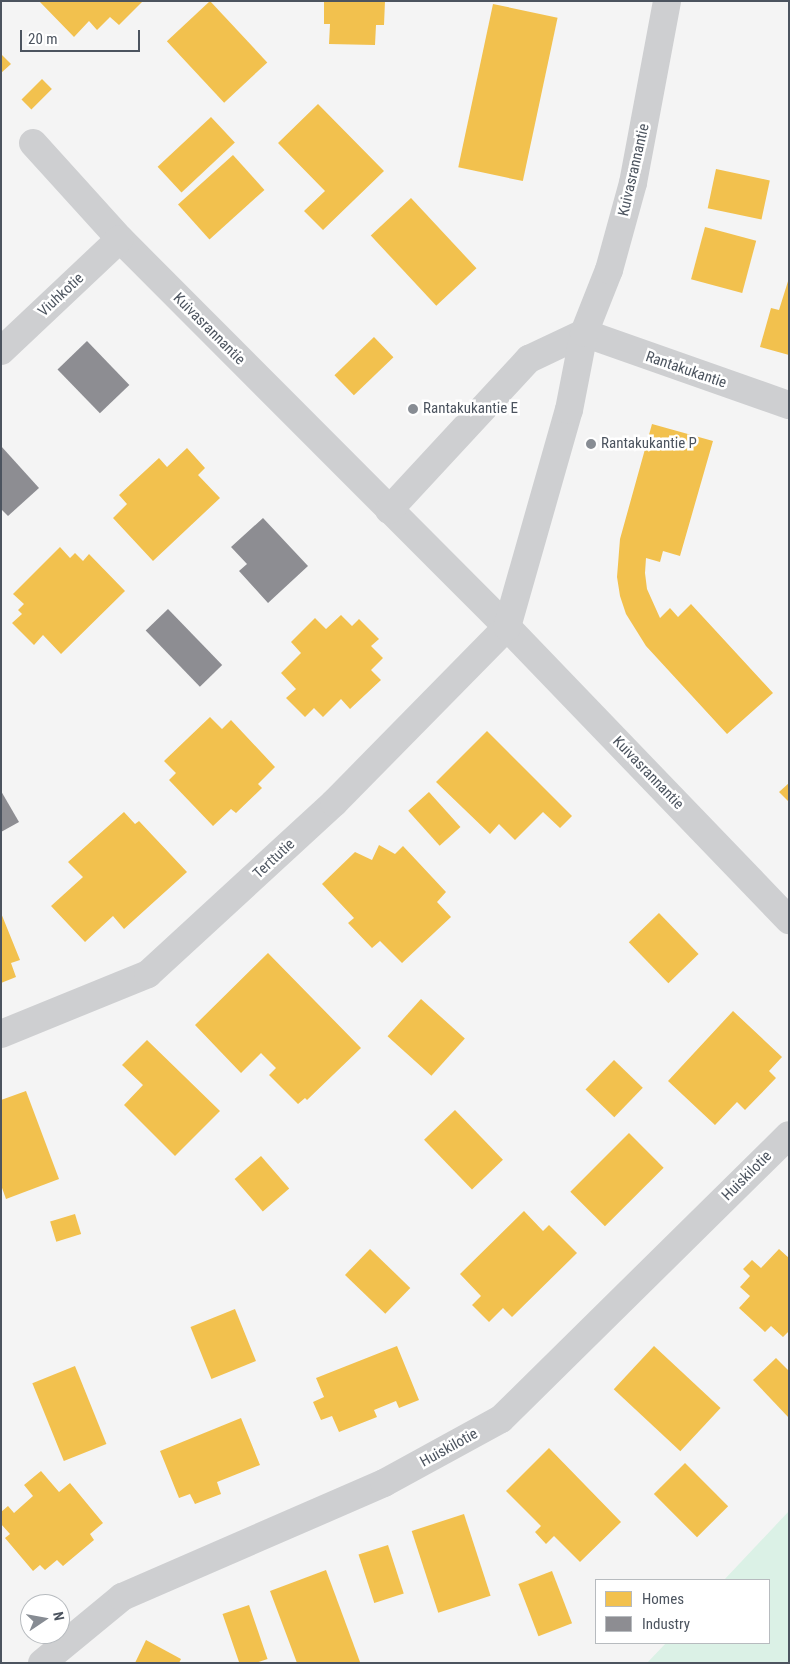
<!DOCTYPE html>
<style>
body{margin:0}
#map{position:relative;width:790px;height:1664px;overflow:hidden;background:#f4f4f4;font-family:"Roboto Condensed",sans-serif}
div>[style]{position:absolute}
.green>*{inset:0;background:#dbf1e6}
.homes>*{inset:0;background:#f2c14e;transform-origin:0 0}
.industry>*{inset:0;background:#8d8d92;transform-origin:0 0}
.minor>*{height:28px;margin:-14px;padding:0 14px;transform-origin:14px;border-radius:14px;background:#cecfd1}
.dots>*{width:14px;height:14px;translate:-50% -50%;box-sizing:border-box;border:2px solid #fff;border-radius:50%}
span{translate:-50% -50%;white-space:nowrap;text-align:center;line-height:1.15;-webkit-text-stroke:5px #fff;paint-order:stroke}
.street-label{font-size:15px;color:#4c545f}
.poi-label{font-size:15px;color:#4c545f}
.left{translate:0 -50%;text-align:left}
.frame{position:absolute;inset:0;border:2px solid #4c545f;pointer-events:none}
.legend{position:absolute;left:595px;top:1579px;width:175px;height:65px;box-sizing:border-box;background:#fff;border:1px solid #b7bbbf;margin:0;padding:6px 9px;list-style:none;font-size:15px;color:#4c545f}
.legend li{display:flex;align-items:center;gap:10px;height:25px}
.legend b{width:25px;border:1px solid #b7bbbf}
.north{position:absolute;left:20px;top:1594px;width:50px;height:50px;box-sizing:border-box;background:#fff;border:1px solid #b7bbbf;border-radius:50%;rotate:78deg;font-size:14px;font-weight:700;line-height:20px;text-align:center;color:#4c545f}
.north::after{content:'';display:block;margin:auto;width:18px;height:22px;background:#878c93;clip-path:polygon(50% 0,100% 100%,50% 72%,0 100%)}
.scale{position:absolute;left:20px;top:30px;width:120px;height:22px;box-sizing:border-box;border:2px solid #4c545f;border-top:0;padding-left:6px;font-size:15px;line-height:18px;white-space:nowrap;color:#4c545f;-webkit-text-stroke:4px #fff;paint-order:stroke}
</style>
<div id="map">
<div class="green">
<i style="clip-path:polygon(789px 1511px,789px 1663px,647px 1663px,666px 1643px,769px 1643px,769px 1580px,724px 1580px)"></i>
</div>
<div class="homes">
<i style="clip-path:polygon(39px 1px,143px 1px,119px 25px,110px 17px,97px 30px,89px 21px,74px 37px)"></i>
<i style="left:210px;top:1px;width:84px;height:59px;rotate:47deg"></i>
<i style="clip-path:polygon(324px 1px,385px 1px,384px 25px,376px 25px,375px 45px,329px 44px,330px 24px,324px 24px)"></i>
<i style="left:493px;top:4px;width:66px;height:167px;rotate:12deg"></i>
<i style="clip-path:polygon(1px 54px,11px 64px,1px 73px)"></i>
<i style="left:42px;top:79px;width:14px;height:29px;rotate:45deg"></i>
<i style="clip-path:polygon(318px 104px,384px 171px,323px 230px,304px 211px,325px 191px,278px 143px)"></i>
<i style="left:211px;top:117px;width:35px;height:73px;rotate:47deg"></i>
<i style="left:233px;top:155px;width:47px;height:74px;rotate:48deg"></i>
<i style="left:716px;top:169px;width:55px;height:40px;rotate:12deg"></i>
<i style="left:411px;top:198px;width:96px;height:55px;rotate:47deg"></i>
<i style="left:705px;top:227px;width:53px;height:54px;rotate:15deg"></i>
<i style="clip-path:polygon(789px 278px,789px 355px,760px 347px,771px 308px,779px 310px)"></i>
<i style="left:374px;top:337px;width:28px;height:55px;rotate:46deg"></i>
<i style="clip-path:polygon(652px 424px,713px 441px,680px 556px,663px 551px,660px 562px,646px 558px,645px 573px,647px 589px,660px 618px,670px 608px,678px 617px,691px 604px,773px 693px,727px 734px,646px 646px,626px 614px,620px 596px,617px 577px,620px 539px)"></i>
<i style="clip-path:polygon(187px 448px,205px 468px,198px 475px,220px 498px,153px 561px,113px 518px,127px 504px,119px 495px,159px 458px,167px 467px)"></i>
<i style="clip-path:polygon(60px 547px,70px 558px,75px 553px,83px 561px,89px 554px,125px 591px,61px 654px,43px 635px,34px 645px,12px 623px,22px 614px,18px 610px,24px 604px,13px 594px)"></i>
<i style="clip-path:polygon(341px 615px,352px 626px,359px 619px,379px 639px,371px 646px,383px 658px,371px 670px,381px 680px,350px 709px,341px 699px,323px 717px,314px 708px,305px 717px,286px 698px,296px 689px,281px 673px,301px 653px,291px 642px,315px 618px,326px 629px)"></i>
<i style="clip-path:polygon(210px 717px,222px 729px,231px 720px,275px 767px,258px 784px,262px 788px,236px 813px,231px 809px,213px 826px,169px 780px,176px 773px,164px 761px)"></i>
<i style="clip-path:polygon(487px 731px,572px 816px,560px 828px,543px 812px,515px 840px,499px 824px,490px 834px,436px 782px)"></i>
<i style="clip-path:polygon(789px 783px,789px 802px,779px 792px)"></i>
<i style="left:429px;top:792px;width:47px;height:28px;rotate:48deg"></i>
<i style="clip-path:polygon(124px 812px,135px 824px,139px 821px,187px 872px,124px 929px,113px 916px,85px 942px,51px 906px,83px 877px,68px 862px)"></i>
<i style="clip-path:polygon(379px 845px,395px 854px,403px 846px,446px 892px,437px 902px,451px 917px,402px 963px,380px 941px,372px 948px,348px 923px,354px 918px,322px 884px,355px 852px,372px 860px)"></i>
<i style="clip-path:polygon(1px 913px,20px 960px,11px 963px,16px 977px,1px 983px)"></i>
<i style="left:659px;top:913px;width:57px;height:42px;rotate:46deg"></i>
<i style="clip-path:polygon(268px 953px,361px 1048px,307px 1100px,305px 1098px,298px 1104px,269px 1075px,276px 1068px,261px 1053px,241px 1073px,195px 1025px)"></i>
<i style="left:421px;top:999px;width:59px;height:50px;rotate:42deg"></i>
<i style="clip-path:polygon(733px 1011px,782px 1057px,769px 1071px,776px 1078px,745px 1110px,737px 1102px,715px 1125px,668px 1081px)"></i>
<i style="clip-path:polygon(147px 1040px,220px 1111px,175px 1156px,124px 1105px,143px 1085px,122px 1065px)"></i>
<i style="left:614px;top:1060px;width:40px;height:41px;rotate:44deg"></i>
<i style="clip-path:polygon(26px 1091px,59px 1179px,6px 1199px,1px 1185px,1px 1100px)"></i>
<i style="left:455px;top:1110px;width:69px;height:43px;rotate:46deg"></i>
<i style="left:629px;top:1133px;width:49px;height:83px;rotate:45deg"></i>
<i style="left:261px;top:1156px;width:43px;height:35px;rotate:49deg"></i>
<i style="clip-path:polygon(524px 1211px,543px 1231px,549px 1225px,577px 1253px,512px 1317px,503px 1308px,489px 1322px,472px 1305px,481px 1296px,460px 1274px)"></i>
<i style="left:75px;top:1214px;width:21px;height:26px;rotate:73deg"></i>
<i style="left:370px;top:1249px;width:56px;height:36px;rotate:44deg"></i>
<i style="clip-path:polygon(779px 1249px,789px 1258px,789px 1331px,783px 1337px,771px 1326px,765px 1332px,739px 1308px,750px 1296px,740px 1287px,750px 1276px,743px 1269px,752px 1260px,761px 1268px)"></i>
<i style="left:235px;top:1309px;width:56px;height:48px;rotate:68deg"></i>
<i style="clip-path:polygon(397px 1346px,419px 1400px,399px 1408px,396px 1401px,374px 1410px,377px 1417px,339px 1432px,332px 1416px,321px 1420px,313px 1402px,324px 1397px,316px 1378px)"></i>
<i style="left:654px;top:1346px;width:91px;height:59px;rotate:43deg"></i>
<i style="clip-path:polygon(776px 1358px,789px 1371px,789px 1418px,753px 1380px)"></i>
<i style="left:75px;top:1366px;width:84px;height:46px;rotate:68deg"></i>
<i style="clip-path:polygon(241px 1418px,260px 1465px,217px 1482px,221px 1494px,195px 1504px,190px 1494px,179px 1498px,160px 1451px)"></i>
<i style="clip-path:polygon(549px 1448px,621px 1522px,580px 1562px,554px 1536px,546px 1544px,535px 1532px,541px 1526px,506px 1491px)"></i>
<i style="left:685px;top:1463px;width:61px;height:44px;rotate:45deg"></i>
<i style="clip-path:polygon(41px 1471px,59px 1492px,70px 1483px,103px 1523px,90px 1534px,94px 1540px,63px 1566px,57px 1560px,45px 1570px,40px 1565px,33px 1571px,5px 1538px,10px 1534px,1px 1524px,1px 1512px,8px 1506px,14px 1513px,33px 1496px,24px 1485px)"></i>
<i style="left:464px;top:1514px;width:86px;height:55px;rotate:72deg"></i>
<i style="left:388px;top:1545px;width:51px;height:31px;rotate:72deg"></i>
<i style="clip-path:polygon(326px 1570px,360px 1662px,356px 1663px,297px 1663px,270px 1591px)"></i>
<i style="left:552px;top:1571px;width:56px;height:36px;rotate:69deg"></i>
<i style="left:249px;top:1605px;width:57px;height:28px;rotate:71deg"></i>
<i style="clip-path:polygon(146px 1640px,181px 1659px,179px 1663px,135px 1663px)"></i>
</div>
<div class="industry">
<i style="left:87px;top:341px;width:61px;height:41px;rotate:46deg"></i>
<i style="clip-path:polygon(1px 446px,39px 488px,8px 516px,1px 509px)"></i>
<i style="clip-path:polygon(263px 518px,308px 566px,268px 603px,239px 571px,247px 564px,231px 547px)"></i>
<i style="left:168px;top:609px;width:78px;height:31px;rotate:46deg"></i>
<i style="clip-path:polygon(1px 791px,19px 822px,1px 832px)"></i>
</div>
<div class="minor">
<i style="left:33px;top:143px;width:130px;rotate:47.8deg"></i>
<i style="left:120px;top:239px;width:548px;rotate:45.07deg"></i>
<i style="left:507px;top:627px;width:407px;rotate:46.1deg"></i>
<i style="left:584px;top:333px;width:217px;rotate:19.4deg"></i>
<i style="left:1px;top:351px;width:163px;rotate:-43.3deg"></i>
<i style="left:389px;top:510px;width:206px;rotate:-47.2deg"></i>
<i style="left:529px;top:359px;width:61px;rotate:-25.3deg"></i>
<i style="left:1px;top:1034px;width:159px;rotate:-22.2deg"></i>
<i style="left:148px;top:974px;width:253px;rotate:-42.6deg"></i>
<i style="left:334px;top:803px;width:247px;rotate:-45.5deg"></i>
<i style="left:507px;top:627px;width:226px;rotate:-74.1deg"></i>
<i style="left:569px;top:410px;width:78px;rotate:-79deg"></i>
<i style="left:584px;top:333px;width:68px;rotate:-68.4deg"></i>
<i style="left:609px;top:270px;width:90px;rotate:-74.6deg"></i>
<i style="left:633px;top:183px;width:185px;rotate:-79.4deg"></i>
<i style="left:42px;top:1663px;width:104px;rotate:-39.5deg"></i>
<i style="left:122px;top:1597px;width:286px;rotate:-23.5deg"></i>
<i style="left:384px;top:1483px;width:133px;rotate:-28.7deg"></i>
<i style="left:501px;top:1419px;width:404px;rotate:-44.6deg"></i>
</div>
<div class="dots">
<i style="left:413px;top:409px;background:#878c93"></i>
<i style="left:591px;top:444px;background:#878c93"></i>
</div>
<div class="street-label">
<span style="left:634px;top:170px;rotate:-77deg">Kuivasrannantie</span>
<span style="left:61px;top:295px;rotate:-43deg">Viuhkotie</span>
<span style="left:209px;top:329px;rotate:45deg">Kuivasrannantie</span>
<span style="left:686px;top:370px;rotate:19deg">Rantakukantie</span>
<span style="left:648px;top:773px;rotate:46deg">Kuivasrannantie</span>
<span style="left:274px;top:859px;rotate:-43deg">Terttutie</span>
<span style="left:747px;top:1176px;rotate:-45deg">Huiskilotie</span>
<span style="left:449px;top:1448px;rotate:-29deg">Huiskilotie</span>
</div>
<div class="poi-label">
<span class="left" style="left:423px;top:409px">Rantakukantie E</span>
<span class="left" style="left:601px;top:444px">Rantakukantie P</span>
</div>
<div class="frame"></div>
<ul class="legend">
<li><b style="height:14px;background:#f2c14e"></b>Homes</li>
<li><b style="height:14px;background:#8d8d92"></b>Industry</li>
</ul>
<div class="north">N</div>
<div class="scale">20 m</div>
</div>
